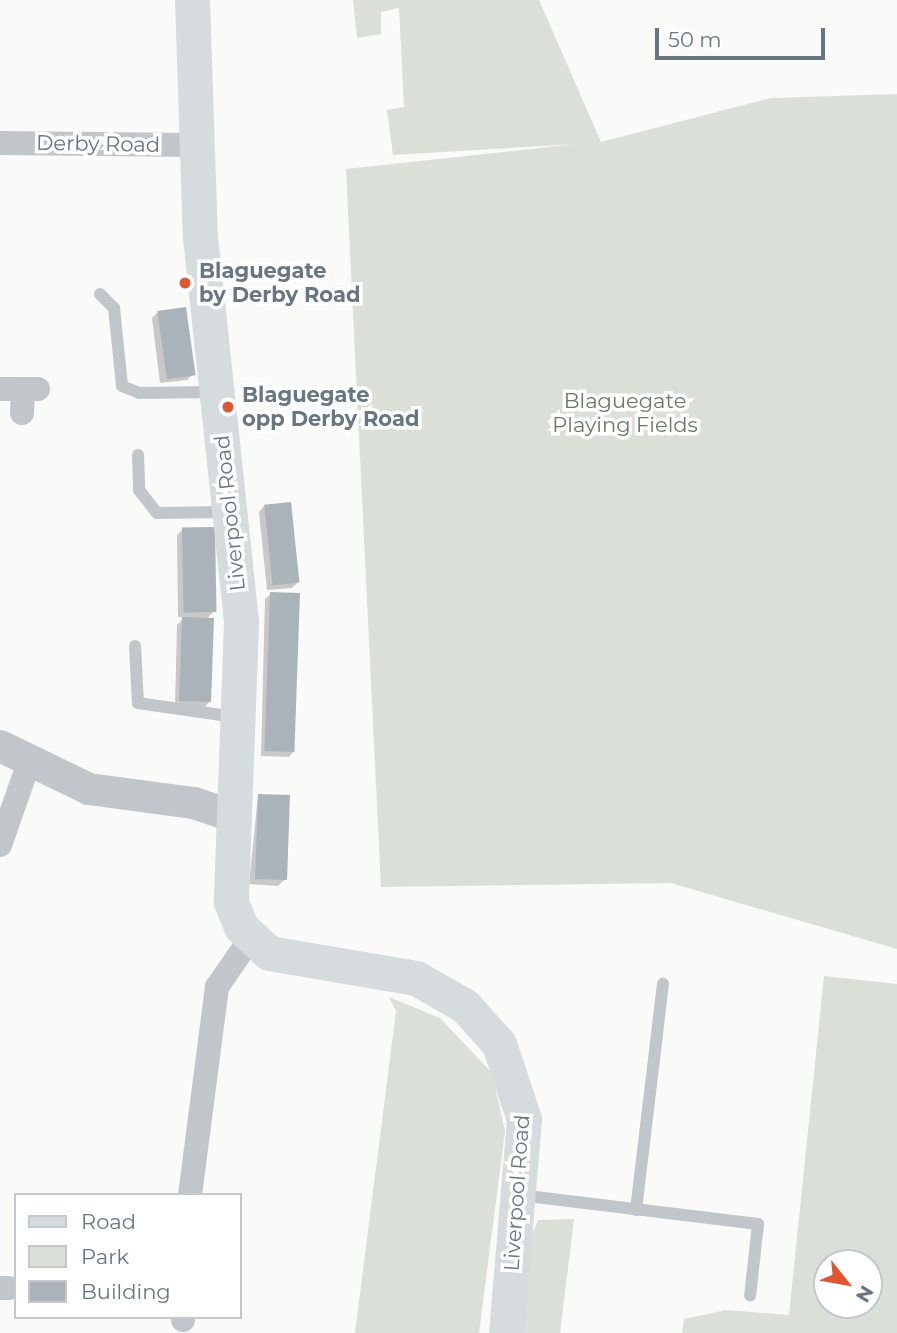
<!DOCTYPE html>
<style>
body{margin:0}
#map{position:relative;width:897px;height:1333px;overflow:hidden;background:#fafaf8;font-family:Montserrat,sans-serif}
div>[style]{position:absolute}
.green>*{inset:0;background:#dadfd7}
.shadow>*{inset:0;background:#0003}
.building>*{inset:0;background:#aab3b9;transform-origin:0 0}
.service>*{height:12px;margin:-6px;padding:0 6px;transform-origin:6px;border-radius:6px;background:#c1c6ca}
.minor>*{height:24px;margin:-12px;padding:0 12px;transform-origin:12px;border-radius:12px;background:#c1c6ca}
.tertiary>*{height:32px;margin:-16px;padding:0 16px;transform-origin:16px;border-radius:16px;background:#c1c6ca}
.secondary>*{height:35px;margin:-17.5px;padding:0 17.5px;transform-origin:17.5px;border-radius:17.5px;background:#d6dbde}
.dots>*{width:19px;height:19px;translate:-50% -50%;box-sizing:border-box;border:4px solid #fff;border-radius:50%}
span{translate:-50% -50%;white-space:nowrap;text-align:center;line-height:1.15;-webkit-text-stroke:7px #fff;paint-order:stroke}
.street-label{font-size:21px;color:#667682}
.poi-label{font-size:21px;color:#667682;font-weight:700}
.left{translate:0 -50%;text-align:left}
.park-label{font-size:21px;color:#697a64}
.legend{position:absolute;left:14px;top:1193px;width:228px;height:126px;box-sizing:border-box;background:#fff;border:2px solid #c2c8cd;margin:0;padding:9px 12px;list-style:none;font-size:21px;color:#667682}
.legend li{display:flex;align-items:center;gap:14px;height:35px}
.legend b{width:35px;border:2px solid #c2c8cd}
.north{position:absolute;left:813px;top:1249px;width:70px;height:70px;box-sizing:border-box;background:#fff;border:2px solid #c2c8cd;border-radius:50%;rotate:121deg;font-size:19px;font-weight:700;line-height:28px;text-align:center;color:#667682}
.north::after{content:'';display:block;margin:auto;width:24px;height:32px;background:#df5632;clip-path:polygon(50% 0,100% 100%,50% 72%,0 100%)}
.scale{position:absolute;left:655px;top:28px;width:170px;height:32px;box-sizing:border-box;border:4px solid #667682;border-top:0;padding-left:9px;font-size:21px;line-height:24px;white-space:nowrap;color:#667682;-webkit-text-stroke:5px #fff;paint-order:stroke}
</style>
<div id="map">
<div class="green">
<i style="clip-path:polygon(353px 0,539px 0,601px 142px,771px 98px,897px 94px,897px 949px,671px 883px,381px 887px,346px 169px,576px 144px,393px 155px,387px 110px,404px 107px,399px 8px,381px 12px,381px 34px,357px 38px)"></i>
<i style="clip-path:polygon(evenodd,824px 976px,897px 984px,897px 1333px,682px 1333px,684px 1319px,726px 1310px,789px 1315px,824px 976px,827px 1263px,869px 1263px,869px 1305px,827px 1305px,827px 1263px)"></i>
<i style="clip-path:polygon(389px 997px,440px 1018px,492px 1073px,505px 1131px,479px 1333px,355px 1333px,396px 1011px)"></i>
<i style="clip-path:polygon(574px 1219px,560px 1333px,520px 1333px,525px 1252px,538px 1220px)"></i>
</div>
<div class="shadow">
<i style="clip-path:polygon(157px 313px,193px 374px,187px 380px,160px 383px,152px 318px)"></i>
<i style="clip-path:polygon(264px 506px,298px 582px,292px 588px,267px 590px,259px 512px)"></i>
<i style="clip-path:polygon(183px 529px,214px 611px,206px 620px,210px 701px,205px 707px,175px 706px,177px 625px,185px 617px,178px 617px,177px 535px)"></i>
<i style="clip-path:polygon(271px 594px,294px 751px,289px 757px,261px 756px,265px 599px)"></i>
<i style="clip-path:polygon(258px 796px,284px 880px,278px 886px,249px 884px)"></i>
</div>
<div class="building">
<i style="left:186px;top:307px;width:69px;height:29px;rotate:82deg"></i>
<i style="left:291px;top:502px;width:81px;height:27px;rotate:84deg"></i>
<i style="left:215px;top:527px;width:85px;height:33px;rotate:89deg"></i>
<i style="left:270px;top:592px;width:30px;height:159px;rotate:2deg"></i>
<i style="left:182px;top:617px;width:32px;height:84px;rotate:2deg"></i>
<i style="left:258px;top:794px;width:32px;height:85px;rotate:2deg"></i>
</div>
<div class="service">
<i style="left:100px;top:294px;width:20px;rotate:45deg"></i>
<i style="left:114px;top:308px;width:78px;rotate:84.1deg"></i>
<i style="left:122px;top:386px;width:18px;rotate:22deg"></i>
<i style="left:139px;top:393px;width:75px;rotate:-0.8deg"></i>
<i style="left:138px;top:455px;width:35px;rotate:88deg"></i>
<i style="left:139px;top:490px;width:29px;rotate:52deg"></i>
<i style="left:157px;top:513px;width:71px;rotate:-0.8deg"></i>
<i style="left:135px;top:646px;width:57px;rotate:87deg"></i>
<i style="left:138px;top:703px;width:98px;rotate:8.2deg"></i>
<i style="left:519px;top:1195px;width:241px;rotate:6.9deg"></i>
<i style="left:758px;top:1224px;width:72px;rotate:96.3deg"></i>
<i style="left:636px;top:1210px;width:228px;rotate:-83.2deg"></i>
</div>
<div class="minor">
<i style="left:0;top:143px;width:195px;rotate:0.6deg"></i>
<i style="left:0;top:389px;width:38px"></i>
<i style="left:22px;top:413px;width:24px;rotate:-88deg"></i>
<i style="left:0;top:845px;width:88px;rotate:-70.7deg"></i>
<i style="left:190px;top:1195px;width:210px;rotate:-82.6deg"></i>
<i style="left:217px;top:987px;width:58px;rotate:-55.5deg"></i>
<i style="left:0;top:1288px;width:9px"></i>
<i style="left:183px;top:1320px;width:3px;rotate:-90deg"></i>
</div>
<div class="tertiary">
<i style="left:0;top:746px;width:99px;rotate:25.8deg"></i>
<i style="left:89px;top:789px;width:106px;rotate:7.6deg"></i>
<i style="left:194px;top:803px;width:39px;rotate:19deg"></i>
</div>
<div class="secondary">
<i style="left:192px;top:0;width:237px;rotate:88.1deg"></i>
<i style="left:200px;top:237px;width:388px;rotate:83.9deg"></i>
<i style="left:241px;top:623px;width:279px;rotate:92.1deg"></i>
<i style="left:231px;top:902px;width:27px;rotate:68deg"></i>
<i style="left:241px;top:927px;width:38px;rotate:43deg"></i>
<i style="left:269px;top:953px;width:149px;rotate:9.7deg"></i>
<i style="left:416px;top:978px;width:56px;rotate:29.7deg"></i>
<i style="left:465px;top:1006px;width:51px;rotate:48.2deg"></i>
<i style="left:499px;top:1044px;width:79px;rotate:71.6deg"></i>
<i style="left:524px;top:1119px;width:215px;rotate:94.8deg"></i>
</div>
<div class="dots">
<i style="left:185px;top:283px;background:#df5632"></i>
<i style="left:228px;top:407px;background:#df5632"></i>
</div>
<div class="street-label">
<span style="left:98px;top:144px;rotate:1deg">Derby Road</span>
<span style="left:230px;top:513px;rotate:-96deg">Liverpool Road</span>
<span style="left:517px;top:1193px;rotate:-86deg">Liverpool Road</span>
</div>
<div class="poi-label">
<span class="left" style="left:199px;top:283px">Blaguegate<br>by Derby Road</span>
<span class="left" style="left:242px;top:407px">Blaguegate<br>opp Derby Road</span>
</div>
<div class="park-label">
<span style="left:625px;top:413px">Blaguegate<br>Playing Fields</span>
</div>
<ul class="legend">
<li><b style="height:9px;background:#d6dbde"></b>Road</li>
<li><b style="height:19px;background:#dadfd7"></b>Park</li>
<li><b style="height:19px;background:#aab3b9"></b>Building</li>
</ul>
<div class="north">N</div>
<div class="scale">50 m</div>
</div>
